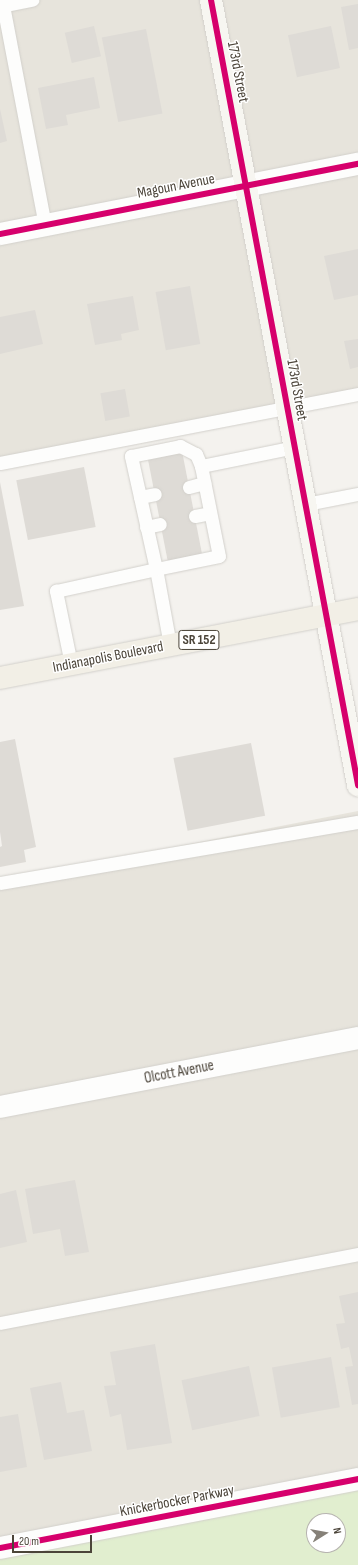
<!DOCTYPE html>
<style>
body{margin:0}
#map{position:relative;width:358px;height:1565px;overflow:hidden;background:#f4f2ee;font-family:"Sofia Sans Condensed",sans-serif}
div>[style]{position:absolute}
.residential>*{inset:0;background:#e7e4dc}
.green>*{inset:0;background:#e1eecf}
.building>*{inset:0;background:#dedbd6;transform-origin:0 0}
.roads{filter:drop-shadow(0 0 1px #d2d0cb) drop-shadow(0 0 1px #d2d0cb)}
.lane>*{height:13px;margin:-6.5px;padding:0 6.5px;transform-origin:6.5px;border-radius:6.5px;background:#fdfdfc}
.street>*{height:22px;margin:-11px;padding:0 11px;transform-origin:11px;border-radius:11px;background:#fdfdfc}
.secondary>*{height:22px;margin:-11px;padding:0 11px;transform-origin:11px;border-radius:11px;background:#f7f6f1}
.primary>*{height:22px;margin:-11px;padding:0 11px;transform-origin:11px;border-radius:11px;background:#f2efe6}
.cycleway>*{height:6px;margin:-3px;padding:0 3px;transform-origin:3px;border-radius:3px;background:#d6006c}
span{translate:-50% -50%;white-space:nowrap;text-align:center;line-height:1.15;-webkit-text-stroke:3px #fff;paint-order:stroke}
.shield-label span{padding:1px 3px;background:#fff;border:1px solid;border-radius:3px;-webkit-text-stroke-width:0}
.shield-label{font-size:14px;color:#4b4439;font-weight:700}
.street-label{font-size:15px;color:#4b4439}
.north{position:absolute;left:306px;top:1513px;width:40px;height:40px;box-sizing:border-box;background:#fff;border:1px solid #b7b4b0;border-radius:50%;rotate:79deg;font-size:11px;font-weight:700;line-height:16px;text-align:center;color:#4b4439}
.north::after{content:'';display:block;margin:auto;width:14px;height:18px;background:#868178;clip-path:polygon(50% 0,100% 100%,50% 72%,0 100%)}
.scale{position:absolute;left:12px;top:1535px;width:80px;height:18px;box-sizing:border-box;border:2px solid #4b4439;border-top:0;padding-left:5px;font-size:12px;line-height:14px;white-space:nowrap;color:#4b4439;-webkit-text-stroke:3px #fff;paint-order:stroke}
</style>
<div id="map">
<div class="residential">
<i style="clip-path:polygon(0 0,358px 0,358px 396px,0 467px)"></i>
<i style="clip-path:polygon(358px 811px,358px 1488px,0 1557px,0 881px)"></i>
</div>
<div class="green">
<i style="clip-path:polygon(evenodd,358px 1488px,358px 1565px,0 1565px,0 1557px,358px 1488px,314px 1521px,338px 1521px,338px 1545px,314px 1545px,314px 1521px)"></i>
</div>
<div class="building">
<i style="clip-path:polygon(358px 4px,358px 48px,349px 50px,341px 7px)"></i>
<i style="left:94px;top:26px;width:31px;height:30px;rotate:77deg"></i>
<i style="left:331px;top:26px;width:43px;height:44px;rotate:78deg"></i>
<i style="left:146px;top:29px;width:86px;height:45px;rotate:79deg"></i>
<i style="clip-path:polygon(94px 77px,100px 108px,66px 115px,68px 125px,46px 129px,38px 88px)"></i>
<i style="clip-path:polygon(0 109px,7px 141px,0 143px)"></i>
<i style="clip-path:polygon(358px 249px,358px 295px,334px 300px,324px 256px)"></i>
<i style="left:190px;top:286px;width:59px;height:35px;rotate:80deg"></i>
<i style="clip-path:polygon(133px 296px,139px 330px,121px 334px,122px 340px,95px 345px,87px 304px)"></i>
<i style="clip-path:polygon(35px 310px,43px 344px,0 354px,0 317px)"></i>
<i style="clip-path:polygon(358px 339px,358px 367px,350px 369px,344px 341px)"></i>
<i style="left:125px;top:389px;width:28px;height:25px;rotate:80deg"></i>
<i style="left:182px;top:451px;width:107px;height:35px;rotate:79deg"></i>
<i style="left:84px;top:467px;width:61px;height:69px;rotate:79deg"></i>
<i style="clip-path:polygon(0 482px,24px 606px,0 610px)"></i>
<i style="clip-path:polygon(15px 739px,36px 847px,24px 850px,26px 862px,0 867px,0 847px,2px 846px,0 832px,0 742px)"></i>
<i style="left:251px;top:743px;width:74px;height:79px;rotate:79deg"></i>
<i style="clip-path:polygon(75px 1180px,89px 1252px,65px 1256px,60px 1229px,33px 1234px,25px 1189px)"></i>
<i style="clip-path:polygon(16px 1190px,27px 1242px,0 1248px,0 1194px)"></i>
<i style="clip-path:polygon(358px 1292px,358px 1404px,352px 1405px,345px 1367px,353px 1366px,349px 1347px,341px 1349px,336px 1324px,345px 1323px,339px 1296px)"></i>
<i style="clip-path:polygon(155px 1344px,172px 1443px,127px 1450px,121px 1414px,110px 1417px,104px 1386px,116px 1385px,110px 1352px)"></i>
<i style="left:331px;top:1357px;width:51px;height:60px;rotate:80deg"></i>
<i style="left:249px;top:1366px;width:51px;height:69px;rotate:78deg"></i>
<i style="clip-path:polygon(61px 1382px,67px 1413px,84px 1410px,92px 1451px,44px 1460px,30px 1388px)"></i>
<i style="clip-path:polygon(18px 1414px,27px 1467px,0 1472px,0 1417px)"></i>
</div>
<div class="roads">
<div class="lane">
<i style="left:2px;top:0;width:229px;rotate:79.2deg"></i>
<i style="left:0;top:6px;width:33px;rotate:-11deg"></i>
<i style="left:0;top:463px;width:365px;rotate:-10.9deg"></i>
<i style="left:189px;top:487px;width:16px;rotate:-15deg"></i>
<i style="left:140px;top:497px;width:15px;rotate:-11deg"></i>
<i style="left:306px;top:504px;width:53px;rotate:-10.9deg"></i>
<i style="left:195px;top:516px;width:15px;rotate:-11deg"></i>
<i style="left:146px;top:527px;width:14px;rotate:-12deg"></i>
<i style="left:170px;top:645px;width:77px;rotate:-100.4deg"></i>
<i style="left:156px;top:569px;width:64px;rotate:-11.7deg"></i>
<i style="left:219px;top:556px;width:92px;rotate:-101.3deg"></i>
<i style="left:201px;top:466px;width:96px;rotate:-11.4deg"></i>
<i style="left:71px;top:664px;width:75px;rotate:-101.6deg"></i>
<i style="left:56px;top:591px;width:102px;rotate:-12.4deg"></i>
<i style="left:156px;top:569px;width:116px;rotate:-102.5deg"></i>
<i style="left:131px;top:456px;width:50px;rotate:-11.5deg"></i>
<i style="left:180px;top:446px;width:18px;rotate:27deg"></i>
<i style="left:196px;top:454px;width:13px;rotate:67deg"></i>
<i style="left:0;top:883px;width:363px;rotate:-9.7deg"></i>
<i style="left:0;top:1323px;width:365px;rotate:-10.9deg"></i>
</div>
<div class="street">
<i style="left:0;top:234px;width:365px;rotate:-11.1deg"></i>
<i style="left:0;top:1107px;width:365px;rotate:-10.9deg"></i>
<i style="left:0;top:1548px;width:365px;rotate:-10.9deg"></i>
</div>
<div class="secondary">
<i style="left:211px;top:0;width:799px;rotate:79.39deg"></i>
</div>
<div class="primary">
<i style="left:0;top:678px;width:365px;rotate:-10.9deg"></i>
</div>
</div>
<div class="cycleway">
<i style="left:211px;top:0;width:799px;rotate:79.39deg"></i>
<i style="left:0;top:234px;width:365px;rotate:-11.1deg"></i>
<i style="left:0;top:1548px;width:365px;rotate:-10.9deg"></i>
</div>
<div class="shield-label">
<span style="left:199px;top:640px">SR 152</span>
</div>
<div class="street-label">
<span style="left:238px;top:72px;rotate:79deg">173rd Street</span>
<span style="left:176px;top:186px;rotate:-11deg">Magoun Avenue</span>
<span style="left:297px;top:390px;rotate:80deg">173rd Street</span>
<span style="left:108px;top:657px;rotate:-11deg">Indianapolis Boulevard</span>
<span style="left:179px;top:1072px;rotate:-11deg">Olcott Avenue</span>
<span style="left:177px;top:1501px;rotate:-11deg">Knickerbocker Parkway</span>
</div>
<div class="north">N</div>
<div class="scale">20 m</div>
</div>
